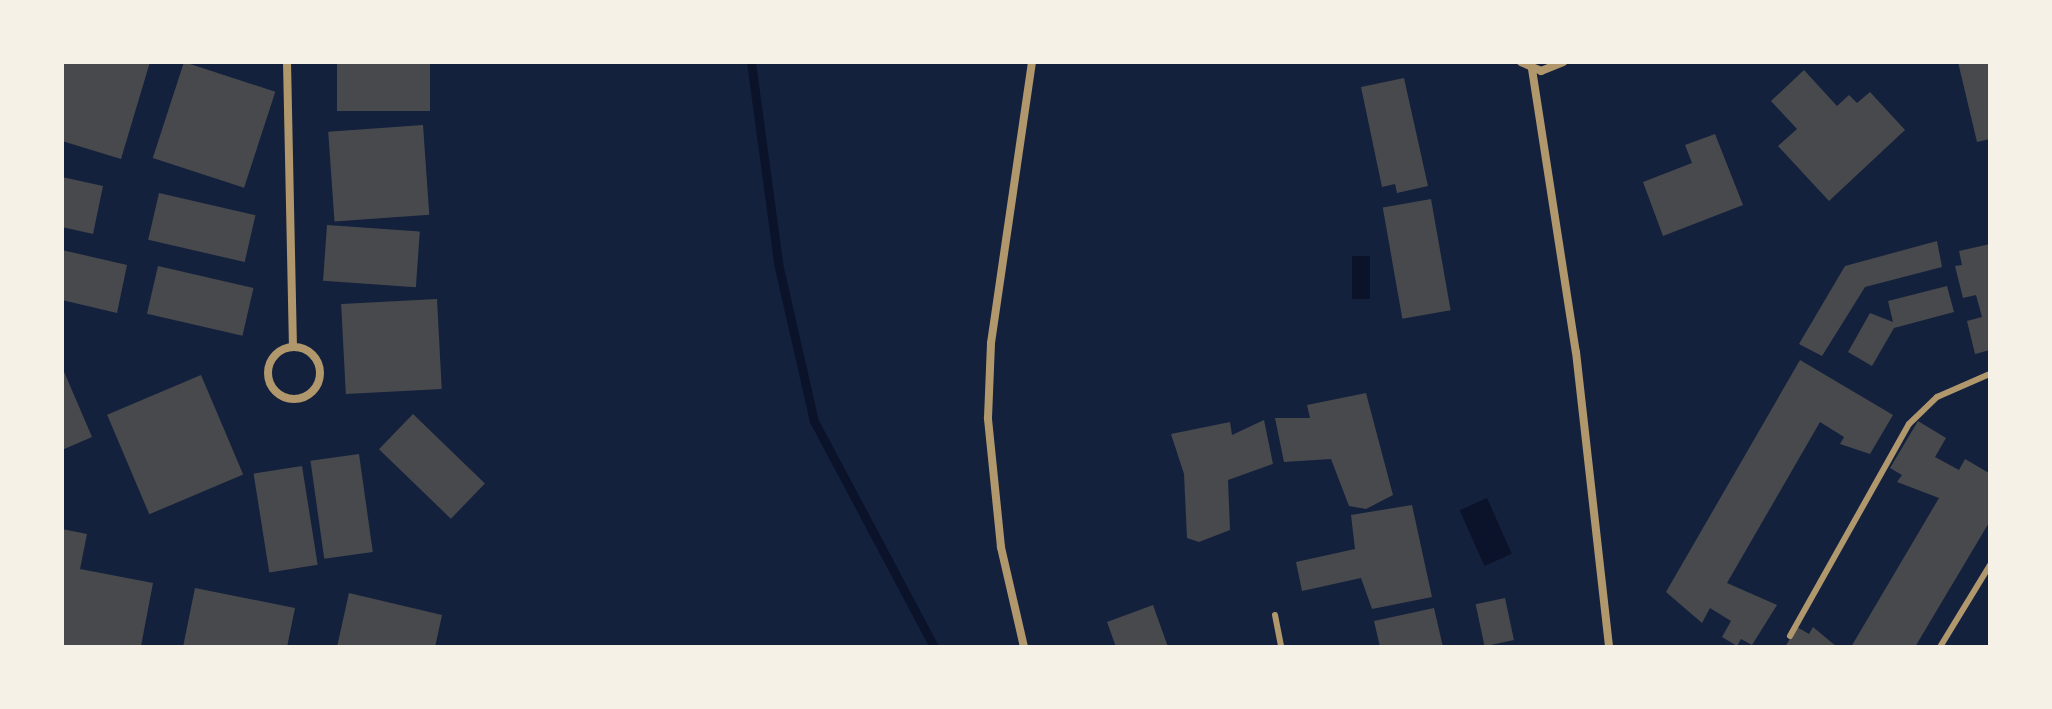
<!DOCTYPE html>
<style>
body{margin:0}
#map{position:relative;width:2052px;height:709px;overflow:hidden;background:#14213d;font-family:Raleway,sans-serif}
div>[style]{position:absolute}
.water>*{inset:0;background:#0b132b;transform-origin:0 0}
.stream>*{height:9px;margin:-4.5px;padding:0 4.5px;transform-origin:4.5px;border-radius:4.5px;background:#0b132b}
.building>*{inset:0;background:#48494c;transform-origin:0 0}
.service>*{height:6px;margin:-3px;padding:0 3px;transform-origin:3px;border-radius:3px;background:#b1986c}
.minor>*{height:8px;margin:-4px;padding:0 4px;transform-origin:4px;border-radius:4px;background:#b1986c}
.minor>.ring{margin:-4px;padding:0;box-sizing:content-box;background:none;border:8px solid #b1986c;border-radius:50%}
span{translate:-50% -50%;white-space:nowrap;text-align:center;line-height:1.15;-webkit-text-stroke:6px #f6f1e7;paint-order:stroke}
.frame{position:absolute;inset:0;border:64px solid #f6f1e7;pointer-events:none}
</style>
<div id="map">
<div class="water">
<i style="left:1352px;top:256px;width:18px;height:43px"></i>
<i style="left:1487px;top:498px;width:61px;height:30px;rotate:66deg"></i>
</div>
<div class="stream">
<i style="left:751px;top:62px;width:203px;rotate:82.3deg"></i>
<i style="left:778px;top:263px;width:162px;rotate:77.2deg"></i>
<i style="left:814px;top:421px;width:256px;rotate:62deg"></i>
</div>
<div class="building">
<i style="clip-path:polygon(62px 62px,150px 62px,121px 159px,62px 141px)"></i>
<i style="left:184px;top:62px;width:96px;height:101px;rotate:18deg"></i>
<i style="left:337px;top:62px;width:93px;height:49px"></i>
<i style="clip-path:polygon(1958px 62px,1990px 62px,1990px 139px,1977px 142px)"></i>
<i style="clip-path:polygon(1804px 70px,1837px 106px,1849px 95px,1857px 103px,1870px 92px,1905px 130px,1829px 201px,1778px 146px,1797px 129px,1771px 101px)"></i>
<i style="clip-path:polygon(1404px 78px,1428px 186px,1397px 193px,1395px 184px,1382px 187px,1361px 87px)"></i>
<i style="left:423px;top:125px;width:90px;height:95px;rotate:86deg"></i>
<i style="clip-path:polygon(1715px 134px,1743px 205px,1663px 236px,1643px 182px,1692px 163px,1685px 145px)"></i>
<i style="clip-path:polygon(62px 177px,103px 186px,93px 234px,62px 227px)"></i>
<i style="left:159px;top:193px;width:99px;height:48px;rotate:13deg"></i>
<i style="left:1431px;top:199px;width:113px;height:49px;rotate:80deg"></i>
<i style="left:327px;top:225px;width:93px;height:56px;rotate:4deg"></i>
<i style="clip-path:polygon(1937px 241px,1942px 267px,1865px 287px,1822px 356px,1799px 344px,1845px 266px)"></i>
<i style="clip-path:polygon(1990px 244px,1990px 350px,1975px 354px,1967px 321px,1982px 317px,1976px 295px,1963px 298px,1955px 266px,1962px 265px,1959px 251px)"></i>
<i style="clip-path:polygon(62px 250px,127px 265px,117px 313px,62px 300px)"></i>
<i style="left:158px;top:266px;width:98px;height:49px;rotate:13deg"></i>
<i style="clip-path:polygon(1947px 286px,1954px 312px,1894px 328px,1872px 366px,1848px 352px,1870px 313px,1893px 322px,1888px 301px)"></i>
<i style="left:437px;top:299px;width:90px;height:96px;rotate:87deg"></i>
<i style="clip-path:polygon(1800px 360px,1893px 415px,1870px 454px,1840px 444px,1844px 437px,1820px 422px,1727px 583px,1777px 605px,1752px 645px,1741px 639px,1737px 646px,1722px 637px,1731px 621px,1710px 608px,1702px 623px,1666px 592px)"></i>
<i style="clip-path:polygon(62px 367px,92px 437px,62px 450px)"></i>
<i style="left:201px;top:375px;width:108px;height:102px;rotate:67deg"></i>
<i style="clip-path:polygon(1366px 393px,1393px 495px,1366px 509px,1349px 506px,1331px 459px,1284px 462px,1275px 418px,1310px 418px,1307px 405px)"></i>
<i style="left:413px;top:414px;width:100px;height:49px;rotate:44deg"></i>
<i style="clip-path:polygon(1264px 420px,1273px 464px,1228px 480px,1230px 530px,1199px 542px,1187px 538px,1184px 474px,1171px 434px,1230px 422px,1232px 435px)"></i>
<i style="clip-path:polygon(1918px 421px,1946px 438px,1935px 457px,1959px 470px,1965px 459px,1989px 473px,1990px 521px,1915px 647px,1851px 647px,1939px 498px,1897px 482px,1902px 475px,1890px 468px)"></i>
<i style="left:359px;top:454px;width:99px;height:49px;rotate:82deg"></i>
<i style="left:302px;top:466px;width:100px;height:49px;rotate:81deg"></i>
<i style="clip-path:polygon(1412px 505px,1432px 597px,1372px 609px,1361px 578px,1302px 591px,1296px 562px,1355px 549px,1351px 515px)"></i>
<i style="clip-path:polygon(62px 529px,87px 534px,80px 569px,153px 583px,141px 646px,62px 647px)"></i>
<i style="clip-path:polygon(195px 588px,295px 608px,287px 647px,183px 647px)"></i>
<i style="clip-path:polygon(349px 593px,442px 615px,435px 647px,337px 647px)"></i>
<i style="left:1505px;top:598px;width:43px;height:30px;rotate:78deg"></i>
<i style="clip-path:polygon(1153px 605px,1168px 647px,1116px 647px,1107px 622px)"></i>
<i style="clip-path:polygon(1434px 608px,1443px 647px,1380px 647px,1374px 621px)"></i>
<i style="clip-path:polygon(1797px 627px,1809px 634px,1813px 627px,1837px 647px,1785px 647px)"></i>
</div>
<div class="service">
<i style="left:1275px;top:615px;width:33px;rotate:79deg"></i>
<i style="left:1790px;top:636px;width:243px;rotate:-60.7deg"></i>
<i style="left:1909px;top:424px;width:39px;rotate:-44deg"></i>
<i style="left:1937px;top:397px;width:58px;rotate:-23.5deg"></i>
<i style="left:1940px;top:647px;width:96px;rotate:-58.6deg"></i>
</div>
<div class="minor">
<i style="left:287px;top:62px;width:284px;rotate:88.8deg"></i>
<i style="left:1521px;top:62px;width:22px;rotate:24deg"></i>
<i style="left:1541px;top:71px;width:24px;rotate:-22deg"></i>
<i style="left:1532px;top:69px;width:286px;rotate:81.2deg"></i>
<i style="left:1576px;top:352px;width:297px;rotate:83.6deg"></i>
<i class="ring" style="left:268px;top:347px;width:44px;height:44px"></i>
<i style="left:1024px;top:647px;width:103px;rotate:-103deg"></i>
<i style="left:1001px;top:547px;width:130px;rotate:-95.8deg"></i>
<i style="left:988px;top:418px;width:75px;rotate:-87.7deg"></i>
<i style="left:991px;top:343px;width:284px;rotate:-81.7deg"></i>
</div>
<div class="frame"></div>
</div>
